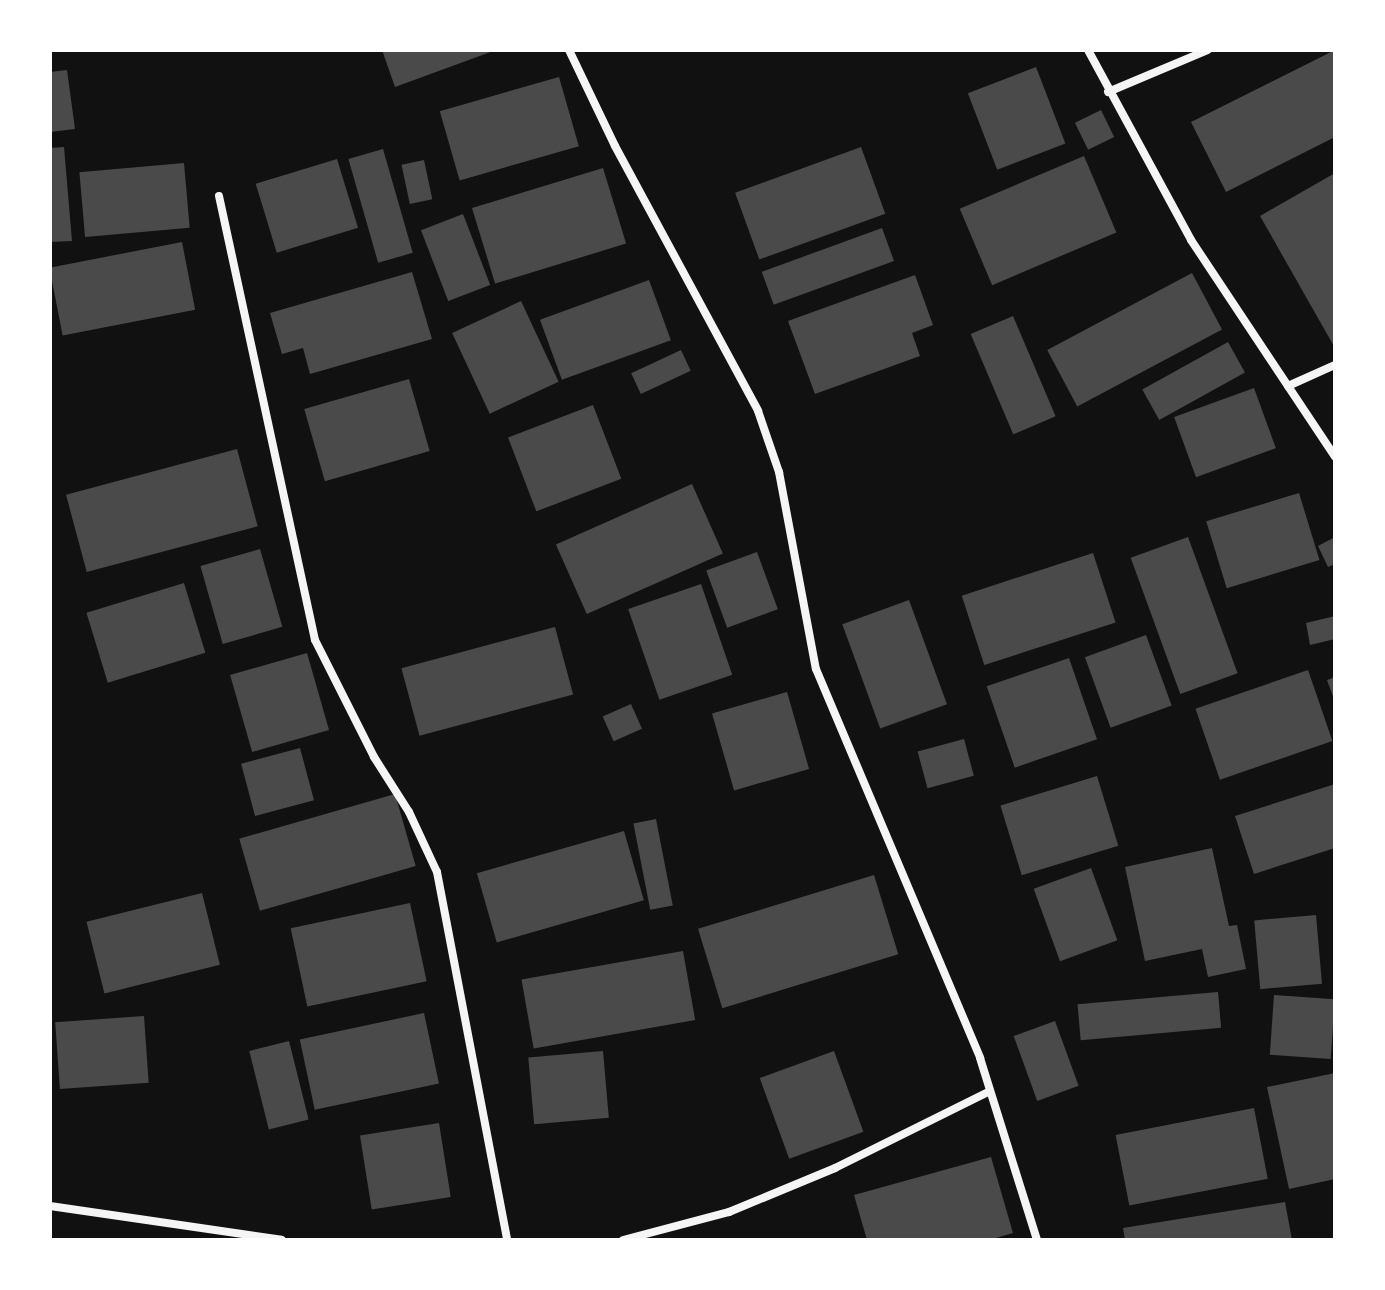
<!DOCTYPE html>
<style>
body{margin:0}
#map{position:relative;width:1385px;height:1290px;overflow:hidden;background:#111;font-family:"Roboto Condensed",sans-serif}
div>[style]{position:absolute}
.building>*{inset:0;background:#4a4a4a;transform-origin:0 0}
.minor>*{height:8px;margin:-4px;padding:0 4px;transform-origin:4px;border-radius:4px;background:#f5f5f5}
span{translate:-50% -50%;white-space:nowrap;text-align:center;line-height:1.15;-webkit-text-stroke:8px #fff;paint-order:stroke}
.frame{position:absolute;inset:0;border:52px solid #fff;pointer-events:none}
</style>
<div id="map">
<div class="building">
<i style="clip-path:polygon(382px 50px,496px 50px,395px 87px)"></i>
<i style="clip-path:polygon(1335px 50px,1335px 137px,1226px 192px,1191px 122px)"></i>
<i style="left:1036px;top:67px;width:82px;height:73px;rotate:69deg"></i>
<i style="clip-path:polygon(67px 70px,75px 129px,50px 132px,50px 72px)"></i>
<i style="left:559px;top:77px;width:72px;height:124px;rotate:74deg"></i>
<i style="left:1101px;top:110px;width:30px;height:29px;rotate:64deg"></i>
<i style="clip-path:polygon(64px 147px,72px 241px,50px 242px,50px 148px)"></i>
<i style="left:861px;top:147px;width:71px;height:134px;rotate:70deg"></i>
<i style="left:383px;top:149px;width:108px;height:36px;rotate:74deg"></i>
<i style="left:1084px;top:156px;width:83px;height:135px;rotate:67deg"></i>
<i style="left:337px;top:159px;width:72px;height:85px;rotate:73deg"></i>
<i style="left:424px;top:160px;width:40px;height:23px;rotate:78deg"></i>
<i style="left:184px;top:163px;width:65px;height:105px;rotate:85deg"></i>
<i style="left:603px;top:168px;width:79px;height:137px;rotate:73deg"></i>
<i style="clip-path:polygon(1335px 173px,1335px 348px,1260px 216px)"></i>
<i style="left:463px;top:214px;width:76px;height:45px;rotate:69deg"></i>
<i style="left:882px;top:228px;width:35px;height:128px;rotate:70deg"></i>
<i style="left:182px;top:242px;width:69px;height:135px;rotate:79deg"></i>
<i style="clip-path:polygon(412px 272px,432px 339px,310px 374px,303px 348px,282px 354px,270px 313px)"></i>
<i style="left:1192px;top:273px;width:64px;height:164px;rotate:62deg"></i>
<i style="clip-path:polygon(915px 275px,933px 325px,912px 333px,920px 356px,815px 394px,788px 321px)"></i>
<i style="left:649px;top:280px;width:64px;height:116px;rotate:70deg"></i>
<i style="left:521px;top:301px;width:89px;height:76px;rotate:65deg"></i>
<i style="left:1013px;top:316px;width:109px;height:46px;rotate:67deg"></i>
<i style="left:1228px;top:342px;width:35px;height:98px;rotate:61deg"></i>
<i style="left:681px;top:350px;width:23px;height:55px;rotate:65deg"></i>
<i style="left:409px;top:379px;width:75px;height:109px;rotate:74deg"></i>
<i style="left:1254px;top:388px;width:64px;height:85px;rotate:70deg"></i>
<i style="left:593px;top:405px;width:79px;height:91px;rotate:69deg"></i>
<i style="left:237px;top:449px;width:80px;height:177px;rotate:75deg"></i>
<i style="left:692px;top:484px;width:76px;height:149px;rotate:66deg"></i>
<i style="left:1299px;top:493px;width:70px;height:97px;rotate:73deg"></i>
<i style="left:1188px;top:537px;width:145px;height:61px;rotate:70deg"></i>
<i style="clip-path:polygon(1335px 537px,1335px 564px,1328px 567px,1318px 546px)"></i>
<i style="left:260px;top:549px;width:81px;height:62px;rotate:74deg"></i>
<i style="left:757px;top:552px;width:61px;height:54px;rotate:70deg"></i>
<i style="left:1093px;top:553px;width:73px;height:138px;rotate:72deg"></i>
<i style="left:184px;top:583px;width:73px;height:102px;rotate:73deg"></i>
<i style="left:701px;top:584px;width:96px;height:77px;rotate:71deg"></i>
<i style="left:909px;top:600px;width:111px;height:71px;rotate:70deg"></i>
<i style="clip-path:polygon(1335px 616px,1335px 639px,1310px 645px,1306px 623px)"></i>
<i style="left:555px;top:627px;width:70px;height:159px;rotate:75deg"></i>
<i style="left:1146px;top:635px;width:75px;height:65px;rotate:70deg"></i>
<i style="left:307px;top:653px;width:80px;height:80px;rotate:74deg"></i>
<i style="left:1069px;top:658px;width:86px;height:87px;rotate:71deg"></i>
<i style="left:1308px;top:670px;width:75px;height:119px;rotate:71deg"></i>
<i style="clip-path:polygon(1335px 677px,1335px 702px,1327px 680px)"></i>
<i style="left:787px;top:692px;width:80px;height:78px;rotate:74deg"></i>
<i style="left:631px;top:704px;width:27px;height:31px;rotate:66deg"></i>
<i style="left:964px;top:739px;width:38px;height:48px;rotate:75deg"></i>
<i style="left:300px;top:748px;width:54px;height:61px;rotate:75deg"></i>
<i style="left:1097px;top:776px;width:73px;height:101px;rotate:73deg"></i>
<i style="clip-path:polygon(1335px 784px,1335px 848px,1254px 874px,1235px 816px)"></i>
<i style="left:395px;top:794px;width:75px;height:162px;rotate:74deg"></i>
<i style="left:656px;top:819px;width:88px;height:23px;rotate:79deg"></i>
<i style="left:624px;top:831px;width:72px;height:153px;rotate:74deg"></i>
<i style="clip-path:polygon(1212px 848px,1229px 926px,1237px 925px,1246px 969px,1208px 977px,1202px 949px,1145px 961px,1125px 867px)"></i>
<i style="left:1091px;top:868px;width:77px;height:61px;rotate:70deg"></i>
<i style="left:874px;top:875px;width:83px;height:184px;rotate:73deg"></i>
<i style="left:202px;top:893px;width:74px;height:119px;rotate:76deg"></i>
<i style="left:410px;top:903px;width:80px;height:122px;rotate:78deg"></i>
<i style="left:1316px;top:915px;width:69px;height:62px;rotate:85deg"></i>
<i style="left:683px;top:951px;width:70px;height:164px;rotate:80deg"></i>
<i style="left:1218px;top:992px;width:36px;height:141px;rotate:85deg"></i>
<i style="left:1274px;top:995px;width:61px;height:60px;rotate:4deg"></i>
<i style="left:424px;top:1013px;width:72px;height:127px;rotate:78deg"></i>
<i style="left:144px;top:1016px;width:67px;height:89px;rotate:86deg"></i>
<i style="left:1055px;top:1021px;width:69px;height:44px;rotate:70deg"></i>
<i style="left:289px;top:1041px;width:81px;height:41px;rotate:76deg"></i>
<i style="left:603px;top:1051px;width:67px;height:75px;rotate:85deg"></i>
<i style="left:834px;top:1051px;width:86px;height:79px;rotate:70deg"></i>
<i style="clip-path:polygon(1335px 1073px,1335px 1179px,1289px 1189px,1267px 1087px)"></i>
<i style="left:1254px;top:1108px;width:72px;height:141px;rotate:79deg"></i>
<i style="left:439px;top:1123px;width:75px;height:80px;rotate:81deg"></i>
<i style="clip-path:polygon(991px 1157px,1013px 1233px,989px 1240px,867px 1240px,854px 1195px)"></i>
<i style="clip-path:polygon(1285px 1202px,1292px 1240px,1125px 1240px,1123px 1228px)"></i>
</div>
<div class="minor">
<i style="left:569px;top:50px;width:106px;rotate:64.4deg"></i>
<i style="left:615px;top:146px;width:301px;rotate:61.6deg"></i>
<i style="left:758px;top:411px;width:65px;rotate:71deg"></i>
<i style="left:779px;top:472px;width:200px;rotate:79.4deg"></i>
<i style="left:816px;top:669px;width:422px;rotate:67.1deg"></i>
<i style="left:980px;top:1058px;width:191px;rotate:72.6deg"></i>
<i style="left:1088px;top:50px;width:216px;rotate:61.5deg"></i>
<i style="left:1191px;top:240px;width:260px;rotate:56.4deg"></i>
<i style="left:1108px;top:92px;width:108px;rotate:-22.8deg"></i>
<i style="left:219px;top:196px;width:454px;rotate:77.8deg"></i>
<i style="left:315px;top:640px;width:131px;rotate:63.2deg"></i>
<i style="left:374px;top:757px;width:65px;rotate:57.5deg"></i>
<i style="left:409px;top:812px;width:66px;rotate:65deg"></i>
<i style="left:437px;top:872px;width:375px;rotate:79.2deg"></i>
<i style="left:1288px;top:386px;width:51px;rotate:-24.1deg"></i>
<i style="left:50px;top:1206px;width:234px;rotate:8.3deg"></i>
<i style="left:623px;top:1240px;width:110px;rotate:-14.8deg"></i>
<i style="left:729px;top:1212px;width:115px;rotate:-22.5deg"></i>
<i style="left:835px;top:1168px;width:171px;rotate:-26.4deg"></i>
</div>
<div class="frame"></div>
</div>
